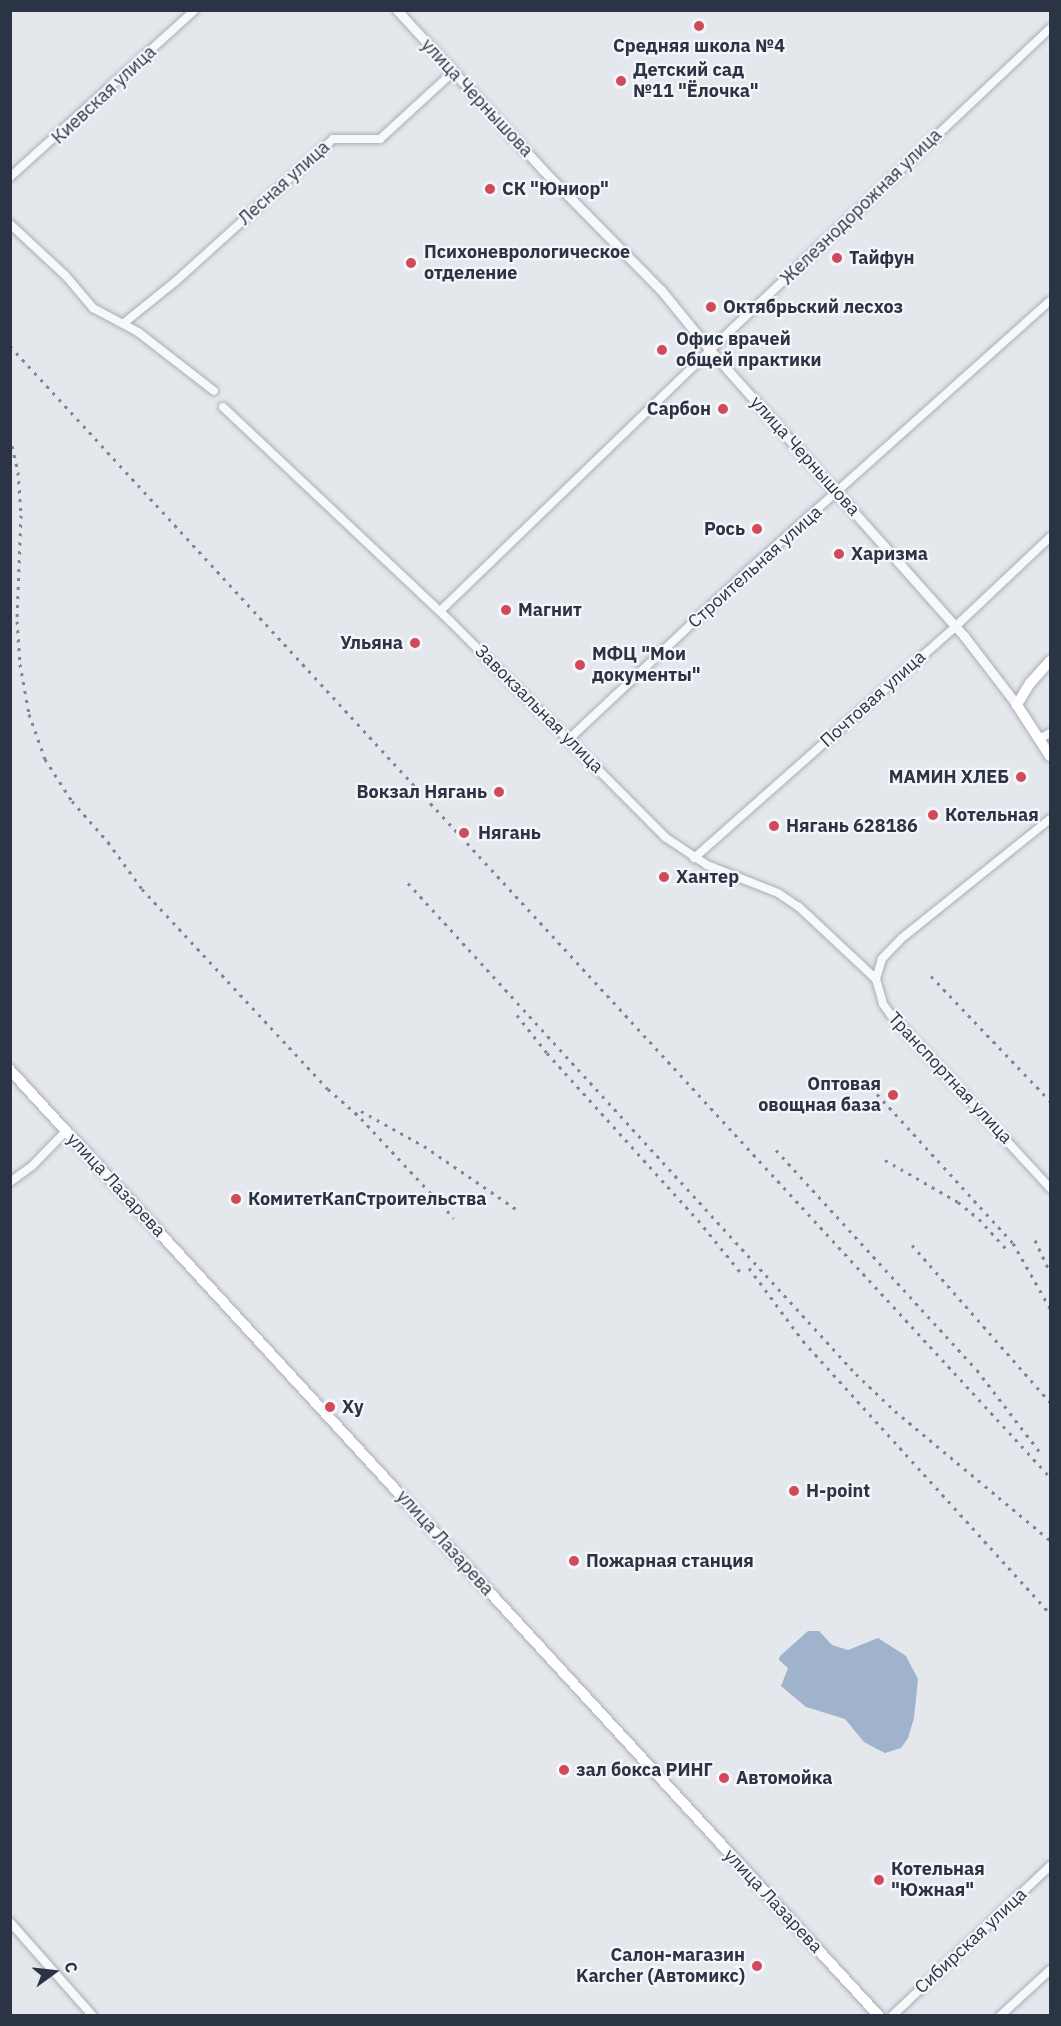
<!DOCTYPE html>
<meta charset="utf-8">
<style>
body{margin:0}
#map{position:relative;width:1061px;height:2026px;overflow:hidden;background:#e4e7ec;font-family:"IBM Plex Sans",sans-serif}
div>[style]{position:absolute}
.water>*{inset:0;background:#9fb4cc}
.roads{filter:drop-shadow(0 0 2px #a9aeb7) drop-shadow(0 0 2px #a9aeb7)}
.minor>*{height:8px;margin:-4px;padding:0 4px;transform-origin:4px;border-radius:4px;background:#f7f8fa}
.tertiary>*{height:9px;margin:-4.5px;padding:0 4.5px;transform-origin:4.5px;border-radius:4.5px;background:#f7f8fa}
.secondary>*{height:10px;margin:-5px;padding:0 5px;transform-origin:5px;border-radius:5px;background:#fff}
.rail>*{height:3px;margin-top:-1.5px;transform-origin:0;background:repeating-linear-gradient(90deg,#7d8696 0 3px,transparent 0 9px)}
.dots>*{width:16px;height:16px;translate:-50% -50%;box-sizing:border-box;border:3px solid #f4f6f9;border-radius:50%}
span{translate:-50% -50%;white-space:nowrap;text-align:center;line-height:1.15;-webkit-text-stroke:4.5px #f4f6f9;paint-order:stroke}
.poi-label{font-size:18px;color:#2b3445;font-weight:700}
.left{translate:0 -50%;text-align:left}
.right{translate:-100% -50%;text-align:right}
.street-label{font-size:18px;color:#2b3445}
.frame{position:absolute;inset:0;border:12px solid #2b3445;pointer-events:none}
.north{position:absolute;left:24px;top:1942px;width:60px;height:60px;-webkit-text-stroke:4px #f4f6f9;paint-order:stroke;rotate:75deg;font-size:16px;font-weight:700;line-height:24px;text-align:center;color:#2b3445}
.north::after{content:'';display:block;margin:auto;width:21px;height:27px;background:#2b3445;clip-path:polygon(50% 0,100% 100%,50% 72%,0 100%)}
</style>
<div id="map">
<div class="water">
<i style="clip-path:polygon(808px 1631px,819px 1631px,832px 1645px,848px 1650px,878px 1638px,906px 1656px,918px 1679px,914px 1718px,908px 1738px,901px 1748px,885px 1753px,875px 1748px,864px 1742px,845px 1719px,806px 1707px,781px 1686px,788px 1668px,779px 1660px,780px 1656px)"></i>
</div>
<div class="roads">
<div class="minor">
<i style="left:10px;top:177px;width:249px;rotate:-42.1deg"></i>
<i style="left:10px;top:224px;width:76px;rotate:42.9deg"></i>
<i style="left:66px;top:276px;width:42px;rotate:49.8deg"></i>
<i style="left:93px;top:308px;width:51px;rotate:28.1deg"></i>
<i style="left:138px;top:332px;width:96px;rotate:37.8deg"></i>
<i style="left:124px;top:323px;width:67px;rotate:-38.9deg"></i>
<i style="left:176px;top:281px;width:212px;rotate:-42.1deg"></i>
<i style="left:333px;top:139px;width:47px"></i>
<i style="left:380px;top:139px;width:99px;rotate:-42.5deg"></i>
<i style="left:223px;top:407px;width:312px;rotate:43.3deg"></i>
<i style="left:450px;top:621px;width:305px;rotate:45.1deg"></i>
<i style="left:665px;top:837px;width:50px;rotate:33.7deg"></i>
<i style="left:707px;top:865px;width:76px;rotate:21.5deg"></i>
<i style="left:778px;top:893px;width:25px;rotate:34deg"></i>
<i style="left:799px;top:907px;width:105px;rotate:43.1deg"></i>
<i style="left:440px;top:611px;width:376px;rotate:-44deg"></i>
<i style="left:710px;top:350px;width:468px;rotate:-43.4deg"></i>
<i style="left:570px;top:738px;width:247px;rotate:-43.2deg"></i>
<i style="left:750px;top:569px;width:402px;rotate:-41.8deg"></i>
<i style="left:1039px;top:739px;width:13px;rotate:-29deg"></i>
<i style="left:1050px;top:819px;width:191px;rotate:141.2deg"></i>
<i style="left:901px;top:939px;width:28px;rotate:134deg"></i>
<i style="left:882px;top:959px;width:21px;rotate:107deg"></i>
<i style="left:876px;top:979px;width:26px;rotate:74deg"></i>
<i style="left:883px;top:1004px;width:14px;rotate:54deg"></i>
<i style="left:891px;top:1015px;width:235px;rotate:47.4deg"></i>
<i style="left:694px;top:858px;width:350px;rotate:-41.5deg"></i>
<i style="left:956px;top:626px;width:129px;rotate:-43.4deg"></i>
<i style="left:10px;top:1182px;width:27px;rotate:-36deg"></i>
<i style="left:32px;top:1166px;width:49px;rotate:-45.8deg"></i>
<i style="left:10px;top:1922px;width:125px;rotate:48.6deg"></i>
<i style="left:892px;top:2016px;width:218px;rotate:-43.5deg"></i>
<i style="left:1000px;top:2016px;width:68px;rotate:-42.6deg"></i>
</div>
<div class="tertiary">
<i style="left:397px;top:10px;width:217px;rotate:47.6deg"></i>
<i style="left:543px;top:170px;width:168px;rotate:45.5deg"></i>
<i style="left:661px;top:290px;width:77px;rotate:50.8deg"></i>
<i style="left:710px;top:350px;width:383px;rotate:48.4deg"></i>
<i style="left:964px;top:636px;width:87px;rotate:52.5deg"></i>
</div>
<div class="secondary">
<i style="left:1050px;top:661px;width:30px;rotate:132deg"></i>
<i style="left:1030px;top:683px;width:26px;rotate:121deg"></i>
<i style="left:1017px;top:705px;width:61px;rotate:57.1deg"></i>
<i style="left:10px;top:1070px;width:1285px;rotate:47.43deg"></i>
</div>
</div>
<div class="rail">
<i style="left:10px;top:346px;width:1536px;rotate:47.4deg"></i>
<i style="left:10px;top:437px;width:36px;rotate:77deg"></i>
<i style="left:18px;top:472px;width:43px;rotate:86deg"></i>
<i style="left:21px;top:515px;width:106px;rotate:92.2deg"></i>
<i style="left:17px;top:621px;width:43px;rotate:86deg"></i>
<i style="left:20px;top:664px;width:51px;rotate:79.8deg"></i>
<i style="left:29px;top:714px;width:48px;rotate:70.4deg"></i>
<i style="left:45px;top:759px;width:50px;rotate:57.3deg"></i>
<i style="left:72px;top:801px;width:55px;rotate:48.7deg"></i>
<i style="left:108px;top:842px;width:58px;rotate:54.1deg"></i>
<i style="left:142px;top:889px;width:273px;rotate:47.1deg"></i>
<i style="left:328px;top:1089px;width:44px;rotate:41.3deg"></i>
<i style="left:408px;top:883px;width:665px;rotate:47.62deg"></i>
<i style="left:856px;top:1374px;width:54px;rotate:43.5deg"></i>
<i style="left:895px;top:1411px;width:202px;rotate:39.8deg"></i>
<i style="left:931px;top:976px;width:173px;rotate:46.4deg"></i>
<i style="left:517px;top:1015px;width:48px;rotate:51.7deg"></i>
<i style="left:547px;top:1053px;width:225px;rotate:47.9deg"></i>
<i style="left:698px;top:1220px;width:68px;rotate:50.9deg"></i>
<i style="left:877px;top:1094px;width:202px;rotate:47.6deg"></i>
<i style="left:1013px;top:1243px;width:75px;rotate:60.4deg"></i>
<i style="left:361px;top:1111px;width:72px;rotate:29.1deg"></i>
<i style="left:424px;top:1146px;width:112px;rotate:34.4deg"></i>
<i style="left:355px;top:1112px;width:145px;rotate:47deg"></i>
<i style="left:776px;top:1150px;width:298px;rotate:47.6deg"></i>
<i style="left:977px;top:1370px;width:102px;rotate:52.6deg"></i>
<i style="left:885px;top:1160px;width:84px;rotate:29.9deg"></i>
<i style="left:958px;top:1202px;width:27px;rotate:39deg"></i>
<i style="left:979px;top:1219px;width:43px;rotate:47.8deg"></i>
<i style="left:1035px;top:1240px;width:35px;rotate:65deg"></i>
<i style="left:912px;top:1245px;width:209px;rotate:48.7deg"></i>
<i style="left:749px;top:1268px;width:91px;rotate:53.5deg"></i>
<i style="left:803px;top:1341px;width:367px;rotate:47.8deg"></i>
</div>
<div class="dots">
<i style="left:699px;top:26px;background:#d1495b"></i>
<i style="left:621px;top:81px;background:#d1495b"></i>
<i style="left:490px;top:189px;background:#d1495b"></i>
<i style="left:837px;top:258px;background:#d1495b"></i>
<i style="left:411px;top:263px;background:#d1495b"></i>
<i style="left:711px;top:307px;background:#d1495b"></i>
<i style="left:662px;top:350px;background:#d1495b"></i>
<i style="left:723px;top:409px;background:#d1495b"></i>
<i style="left:757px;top:529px;background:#d1495b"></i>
<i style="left:839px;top:554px;background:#d1495b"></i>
<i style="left:506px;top:610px;background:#d1495b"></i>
<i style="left:415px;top:643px;background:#d1495b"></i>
<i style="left:580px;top:665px;background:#d1495b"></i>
<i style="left:1021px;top:777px;background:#d1495b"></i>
<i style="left:499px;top:792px;background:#d1495b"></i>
<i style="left:933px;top:815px;background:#d1495b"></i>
<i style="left:774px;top:826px;background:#d1495b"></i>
<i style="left:464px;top:833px;background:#d1495b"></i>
<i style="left:664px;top:877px;background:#d1495b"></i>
<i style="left:893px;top:1095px;background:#d1495b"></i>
<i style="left:236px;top:1199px;background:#d1495b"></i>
<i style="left:330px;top:1407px;background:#d1495b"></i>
<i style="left:794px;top:1491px;background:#d1495b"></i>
<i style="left:574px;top:1561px;background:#d1495b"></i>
<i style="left:564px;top:1770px;background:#d1495b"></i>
<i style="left:724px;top:1778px;background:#d1495b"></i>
<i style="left:879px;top:1880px;background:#d1495b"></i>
<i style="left:757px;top:1966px;background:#d1495b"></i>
</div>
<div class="poi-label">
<span style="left:699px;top:46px">Средняя школа №4</span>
<span class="left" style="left:633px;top:81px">Детский сад<br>№11 "Ёлочка"</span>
<span class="left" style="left:502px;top:189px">СК "Юниор"</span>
<span class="left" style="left:424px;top:263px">Психоневрологическое<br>отделение</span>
<span class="left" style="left:849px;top:258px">Тайфун</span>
<span class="left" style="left:723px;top:307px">Октябрьский лесхоз</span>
<span class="left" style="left:676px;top:350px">Офис врачей<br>общей практики</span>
<span class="right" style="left:711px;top:409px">Сарбон</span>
<span class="right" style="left:745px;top:529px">Рось</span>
<span class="left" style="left:851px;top:554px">Харизма</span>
<span class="left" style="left:518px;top:610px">Магнит</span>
<span class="right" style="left:403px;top:643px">Ульяна</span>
<span class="left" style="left:592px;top:665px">МФЦ "Мои<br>документы"</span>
<span class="right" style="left:1009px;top:777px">МАМИН ХЛЕБ</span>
<span class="right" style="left:487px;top:792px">Вокзал Нягань</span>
<span class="left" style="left:945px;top:815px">Котельная</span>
<span class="left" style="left:786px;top:826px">Нягань 628186</span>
<span class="left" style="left:478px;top:833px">Нягань</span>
<span class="left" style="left:676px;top:877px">Хантер</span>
<span class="right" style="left:881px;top:1095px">Оптовая<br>овощная база</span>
<span class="left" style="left:248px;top:1199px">КомитетКапСтроительства</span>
<span class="left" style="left:342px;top:1407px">Xy</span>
<span class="left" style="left:806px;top:1491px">H-point</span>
<span class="left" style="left:586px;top:1561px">Пожарная станция</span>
<span class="left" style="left:576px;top:1770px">зал бокса РИНГ</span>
<span class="left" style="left:736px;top:1778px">Автомойка</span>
<span class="left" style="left:891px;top:1880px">Котельная<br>"Южная"</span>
<span class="right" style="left:745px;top:1966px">Салон-магазин<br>Karcher (Автомикс)</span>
</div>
<div class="street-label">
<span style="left:104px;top:95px;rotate:-43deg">Киевская улица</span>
<span style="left:477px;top:98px;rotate:47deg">улица Чернышова</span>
<span style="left:284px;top:183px;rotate:-42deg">Лесная улица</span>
<span style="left:861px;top:207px;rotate:-44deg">Железнодорожная улица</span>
<span style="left:805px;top:456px;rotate:48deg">улица Чернышова</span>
<span style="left:755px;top:567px;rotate:-42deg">Строительная улица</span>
<span style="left:873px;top:699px;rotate:-42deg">Почтовая улица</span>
<span style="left:539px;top:709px;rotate:45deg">Завокзальная улица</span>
<span style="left:950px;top:1078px;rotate:47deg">Транспортная улица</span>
<span style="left:116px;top:1185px;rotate:47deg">улица Лазарева</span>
<span style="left:445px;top:1543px;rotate:48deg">улица Лазарева</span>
<span style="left:773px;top:1901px;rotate:47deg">улица Лазарева</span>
<span style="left:971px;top:1941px;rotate:-43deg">Сибирская улица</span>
</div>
<div class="frame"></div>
<div class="north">С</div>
</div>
